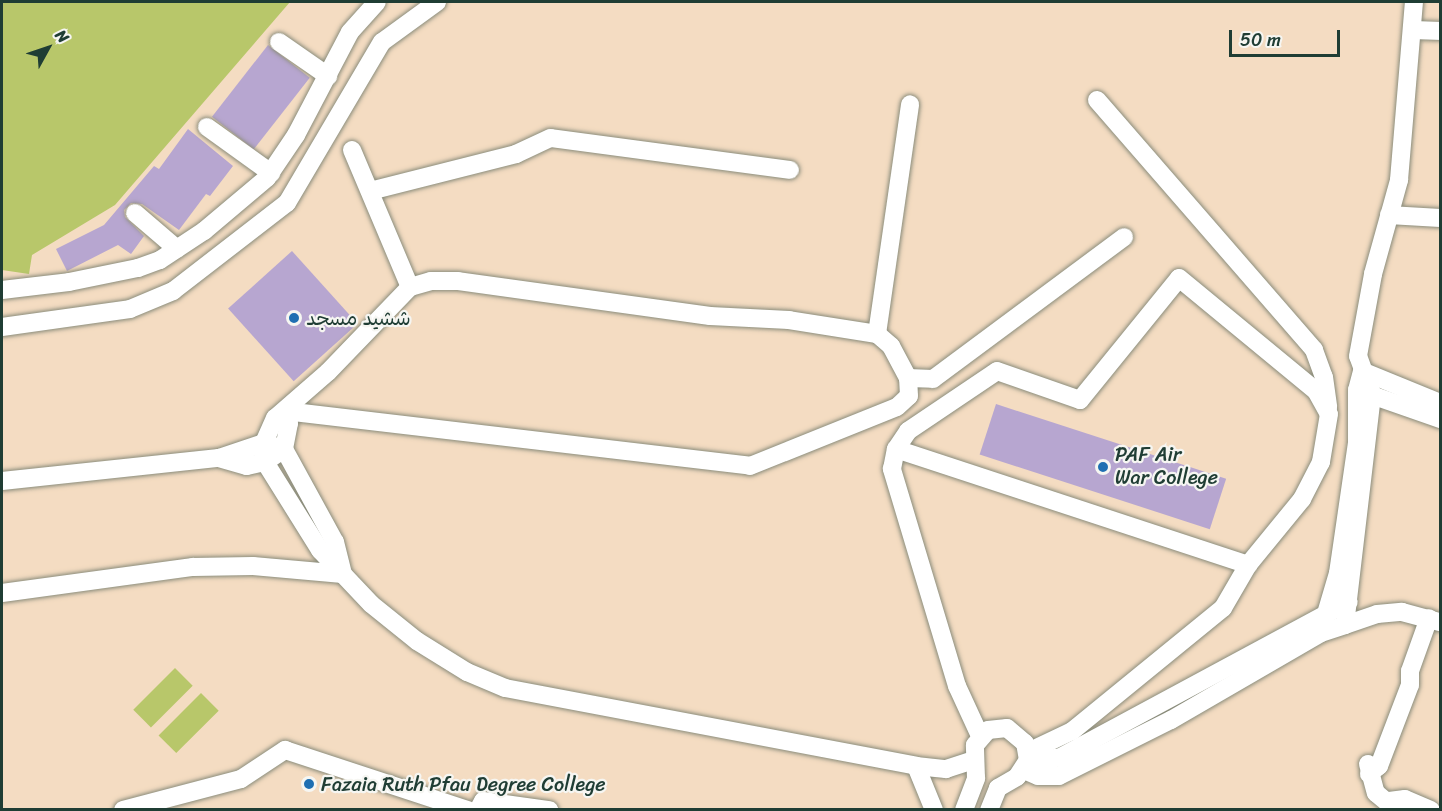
<!DOCTYPE html>
<meta charset="utf-8">
<style>
body{margin:0}
#map{position:relative;width:1442px;height:811px;overflow:hidden;background:#f4dcc2;font-family:Sriracha,"Playpen Sans Arabic",sans-serif}
div>[style]{position:absolute}
.green>*{inset:0;background:#b8c76a;transform-origin:0 0}
.building>*{inset:0;background:#b7a6d0;transform-origin:0 0}
.roads{filter:drop-shadow(0 0 2px #8a8c7b) drop-shadow(0 0 2px #8a8c7b)}
.minor>*{height:18px;margin:-9px;padding:0 9px;transform-origin:9px;border-radius:9px;background:#fff}
.dots>*{width:16px;height:16px;translate:-50% -50%;box-sizing:border-box;border:3px solid #f6f6f2;border-radius:50%}
span{translate:-50% -50%;white-space:nowrap;text-align:center;line-height:1.15;-webkit-text-stroke:4.5px #f6f6f2;paint-order:stroke}
.poi-label{font-size:20px;color:#1f3d34}
.left{translate:0 -50%;text-align:left}
.frame{position:absolute;inset:0;border:3px solid #1f3d34;pointer-events:none}
.north{position:absolute;left:18px;top:18px;width:60px;height:60px;-webkit-text-stroke:4px #f6f6f2;paint-order:stroke;rotate:50deg;font-size:16px;font-weight:700;line-height:24px;text-align:center;color:#1f3d34}
.north::after{content:'';display:block;margin:auto;width:21px;height:27px;background:#1f3d34;clip-path:polygon(50% 0,100% 100%,50% 72%,0 100%)}
.scale{position:absolute;left:1229px;top:30px;width:111px;height:27px;box-sizing:border-box;border:3px solid #1f3d34;border-top:0;padding-left:8px;font-size:18px;line-height:21px;white-space:nowrap;color:#1f3d34;-webkit-text-stroke:4px #f6f6f2;paint-order:stroke}
</style>
<div id="map">
<div class="green">
<i style="clip-path:polygon(2px 2px,290px 2px,115px 205px,32px 255px,29px 274px,2px 270px)"></i>
<i style="left:175px;top:668px;width:25px;height:59px;rotate:45deg"></i>
<i style="left:201px;top:693px;width:25px;height:60px;rotate:45deg"></i>
</div>
<div class="building">
<i style="left:268px;top:45px;width:53px;height:91px;rotate:38deg"></i>
<i style="clip-path:polygon(188px 129px,233px 166px,210px 196px,206px 194px,179px 230px,142px 204px,131px 203px,124px 210px,125px 217px,144px 236px,131px 254px,118px 245px,67px 271px,56px 249px,104px 225px,154px 166px,159px 169px)"></i>
<i style="left:292px;top:251px;width:98px;height:86px;rotate:48deg"></i>
<i style="left:996px;top:404px;width:242px;height:53px;rotate:18deg"></i>
</div>
<div class="roads">
<div class="minor">
<i style="left:1415px;top:30px;width:25px;rotate:2deg"></i>
<i style="left:279px;top:42px;width:60px;rotate:34.8deg"></i>
<i style="left:1097px;top:100px;width:331px;rotate:49deg"></i>
<i style="left:1314px;top:350px;width:29px;rotate:70deg"></i>
<i style="left:1324px;top:377px;width:30px;rotate:82deg"></i>
<i style="left:207px;top:127px;width:79px;rotate:35.7deg"></i>
<i style="left:352px;top:150px;width:149px;rotate:67.1deg"></i>
<i style="left:370px;top:191px;width:151px;rotate:-14.2deg"></i>
<i style="left:516px;top:154px;width:38px;rotate:-25deg"></i>
<i style="left:551px;top:138px;width:241px;rotate:7.6deg"></i>
<i style="left:135px;top:213px;width:55px;rotate:40.6deg"></i>
<i style="left:1389px;top:215px;width:51px;rotate:3.4deg"></i>
<i style="left:2px;top:290px;width:67px;rotate:-6.8deg"></i>
<i style="left:69px;top:282px;width:70px;rotate:-11.5deg"></i>
<i style="left:138px;top:268px;width:23px;rotate:-20deg"></i>
<i style="left:160px;top:260px;width:53px;rotate:-33.4deg"></i>
<i style="left:204px;top:231px;width:82px;rotate:-40.1deg"></i>
<i style="left:267px;top:178px;width:52px;rotate:-56deg"></i>
<i style="left:296px;top:135px;width:116px;rotate:-62.3deg"></i>
<i style="left:350px;top:32px;width:40px;rotate:-48deg"></i>
<i style="left:2px;top:327px;width:129px;rotate:-8deg"></i>
<i style="left:130px;top:309px;width:47px;rotate:-22.7deg"></i>
<i style="left:173px;top:291px;width:144px;rotate:-37.7deg"></i>
<i style="left:287px;top:203px;width:187px;rotate:-59.5deg"></i>
<i style="left:382px;top:42px;width:68px;rotate:-36deg"></i>
<i style="left:877px;top:334px;width:232px;rotate:-81.8deg"></i>
<i style="left:1362px;top:371px;width:84px;rotate:22.3deg"></i>
<i style="left:908px;top:378px;width:25px;rotate:2deg"></i>
<i style="left:933px;top:379px;width:238px;rotate:-36.6deg"></i>
<i style="left:1360px;top:391px;width:85px;rotate:19.3deg"></i>
<i style="left:285px;top:411px;width:468px;rotate:6.7deg"></i>
<i style="left:750px;top:466px;width:158px;rotate:-21.9deg"></i>
<i style="left:897px;top:407px;width:16px;rotate:-43deg"></i>
<i style="left:909px;top:396px;width:18px;rotate:-93deg"></i>
<i style="left:908px;top:378px;width:36px;rotate:-118deg"></i>
<i style="left:891px;top:346px;width:18px;rotate:-139deg"></i>
<i style="left:877px;top:334px;width:89px;rotate:-171deg"></i>
<i style="left:789px;top:320px;width:79px;rotate:-177.1deg"></i>
<i style="left:710px;top:316px;width:254px;rotate:-172.1deg"></i>
<i style="left:458px;top:281px;width:27px;rotate:180deg"></i>
<i style="left:431px;top:281px;width:22px;rotate:164deg"></i>
<i style="left:410px;top:287px;width:118px;rotate:134deg"></i>
<i style="left:328px;top:372px;width:70px;rotate:139deg"></i>
<i style="left:275px;top:418px;width:27px;rotate:114deg"></i>
<i style="left:264px;top:443px;width:19px;rotate:87deg"></i>
<i style="left:265px;top:462px;width:104px;rotate:58deg"></i>
<i style="left:320px;top:550px;width:74px;rotate:46.6deg"></i>
<i style="left:371px;top:604px;width:59px;rotate:38.8deg"></i>
<i style="left:417px;top:641px;width:59px;rotate:31.8deg"></i>
<i style="left:467px;top:672px;width:41px;rotate:22.8deg"></i>
<i style="left:505px;top:688px;width:418px;rotate:10.7deg"></i>
<i style="left:916px;top:766px;width:30px;rotate:6deg"></i>
<i style="left:946px;top:769px;width:29px;rotate:-18deg"></i>
<i style="left:285px;top:411px;width:13px;rotate:72deg"></i>
<i style="left:289px;top:423px;width:26px;rotate:101deg"></i>
<i style="left:284px;top:449px;width:106px;rotate:61.3deg"></i>
<i style="left:335px;top:542px;width:33px;rotate:76deg"></i>
<i style="left:896px;top:449px;width:371px;rotate:18.2deg"></i>
<i style="left:219px;top:458px;width:47px;rotate:-18.4deg"></i>
<i style="left:264px;top:443px;width:10px;rotate:17deg"></i>
<i style="left:2px;top:481px;width:218px;rotate:-6.1deg"></i>
<i style="left:219px;top:458px;width:29px;rotate:16deg"></i>
<i style="left:247px;top:466px;width:18px;rotate:-13deg"></i>
<i style="left:265px;top:462px;width:23px;rotate:-34deg"></i>
<i style="left:2px;top:593px;width:193px;rotate:-7.8deg"></i>
<i style="left:193px;top:567px;width:60px;rotate:-1deg"></i>
<i style="left:253px;top:566px;width:90px;rotate:5.1deg"></i>
<i style="left:1325px;top:617px;width:46px;rotate:-73.5deg"></i>
<i style="left:1338px;top:573px;width:132px;rotate:-81.7deg"></i>
<i style="left:1357px;top:442px;width:52px;rotate:-90deg"></i>
<i style="left:1357px;top:390px;width:20px;rotate:-75deg"></i>
<i style="left:1345px;top:625px;width:233px;rotate:-83.3deg"></i>
<i style="left:1372px;top:394px;width:40px;rotate:-110.2deg"></i>
<i style="left:1358px;top:356px;width:83px;rotate:-79.6deg"></i>
<i style="left:1373px;top:274px;width:98px;rotate:-74.5deg"></i>
<i style="left:1399px;top:180px;width:179px;rotate:-85.2deg"></i>
<i style="left:980px;top:736px;width:55px;rotate:-114.7deg"></i>
<i style="left:957px;top:686px;width:227px;rotate:-106.7deg"></i>
<i style="left:892px;top:469px;width:20px;rotate:-79deg"></i>
<i style="left:896px;top:449px;width:22px;rotate:-56deg"></i>
<i style="left:908px;top:431px;width:107px;rotate:-34deg"></i>
<i style="left:997px;top:371px;width:88px;rotate:19.3deg"></i>
<i style="left:1080px;top:400px;width:157px;rotate:-50.9deg"></i>
<i style="left:1179px;top:278px;width:178px;rotate:39.5deg"></i>
<i style="left:1316px;top:391px;width:26px;rotate:61deg"></i>
<i style="left:1329px;top:414px;width:49px;rotate:99.5deg"></i>
<i style="left:1321px;top:462px;width:42px;rotate:117.2deg"></i>
<i style="left:1302px;top:499px;width:85px;rotate:129.3deg"></i>
<i style="left:1248px;top:565px;width:50px;rotate:120.2deg"></i>
<i style="left:1223px;top:608px;width:195px;rotate:140.8deg"></i>
<i style="left:1072px;top:731px;width:49px;rotate:154.5deg"></i>
<i style="left:1028px;top:760px;width:31px;rotate:-4deg"></i>
<i style="left:1059px;top:758px;width:329px;rotate:-28.3deg"></i>
<i style="left:1368px;top:764px;width:30px;rotate:75deg"></i>
<i style="left:1376px;top:793px;width:26px;rotate:40deg"></i>
<i style="left:916px;top:766px;width:48px;rotate:67.8deg"></i>
<i style="left:1024px;top:770px;width:15px;rotate:23deg"></i>
<i style="left:1038px;top:776px;width:21px"></i>
<i style="left:1059px;top:776px;width:125px;rotate:-26.6deg"></i>
<i style="left:1171px;top:720px;width:173px;rotate:-30.1deg"></i>
<i style="left:1321px;top:633px;width:25px;rotate:-18deg"></i>
<i style="left:1345px;top:625px;width:34px;rotate:-19deg"></i>
<i style="left:1377px;top:614px;width:25px;rotate:-5deg"></i>
<i style="left:1402px;top:612px;width:39px;rotate:15deg"></i>
<i style="left:1369px;top:774px;width:13px;rotate:-39deg"></i>
<i style="left:1379px;top:766px;width:87px;rotate:-69.1deg"></i>
<i style="left:1410px;top:685px;width:14px;rotate:-90deg"></i>
<i style="left:1410px;top:671px;width:56px;rotate:-70.3deg"></i>
<i style="left:1389px;top:801px;width:16px;rotate:-7deg"></i>
<i style="left:1405px;top:799px;width:28px;rotate:23deg"></i>
<i style="left:123px;top:810px;width:122px;rotate:-14.7deg"></i>
<i style="left:241px;top:779px;width:53px;rotate:-33.4deg"></i>
<i style="left:285px;top:750px;width:193px;rotate:18.2deg"></i>
<i style="left:478px;top:810px;width:10px;rotate:-61deg"></i>
<i style="left:483px;top:801px;width:67px;rotate:7.8deg"></i>
<i style="left:964px;top:810px;width:34px;rotate:-69deg"></i>
<i style="left:976px;top:778px;width:33px;rotate:-92deg"></i>
<i style="left:975px;top:745px;width:20px;rotate:-49deg"></i>
<i style="left:988px;top:730px;width:19px;rotate:-6deg"></i>
<i style="left:1007px;top:728px;width:23px;rotate:40deg"></i>
<i style="left:1025px;top:743px;width:17px;rotate:80deg"></i>
<i style="left:1028px;top:760px;width:20px;rotate:123deg"></i>
<i style="left:1017px;top:777px;width:22px;rotate:150deg"></i>
<i style="left:998px;top:788px;width:24px;rotate:112deg"></i>
</div>
</div>
<div class="dots">
<i style="left:294px;top:318px;background:#1f6fb2"></i>
<i style="left:1103px;top:467px;background:#1f6fb2"></i>
<i style="left:309px;top:784px;background:#1f6fb2"></i>
</div>
<div class="poi-label">
<span class="left" style="left:306px;top:318px">ششید مسجد</span>
<span class="left" style="left:1115px;top:466px">PAF Air<br>War College</span>
<span class="left" style="left:321px;top:784px">Fazaia Ruth Pfau Degree College</span>
</div>
<div class="frame"></div>
<div class="north">N</div>
<div class="scale">50 m</div>
</div>
